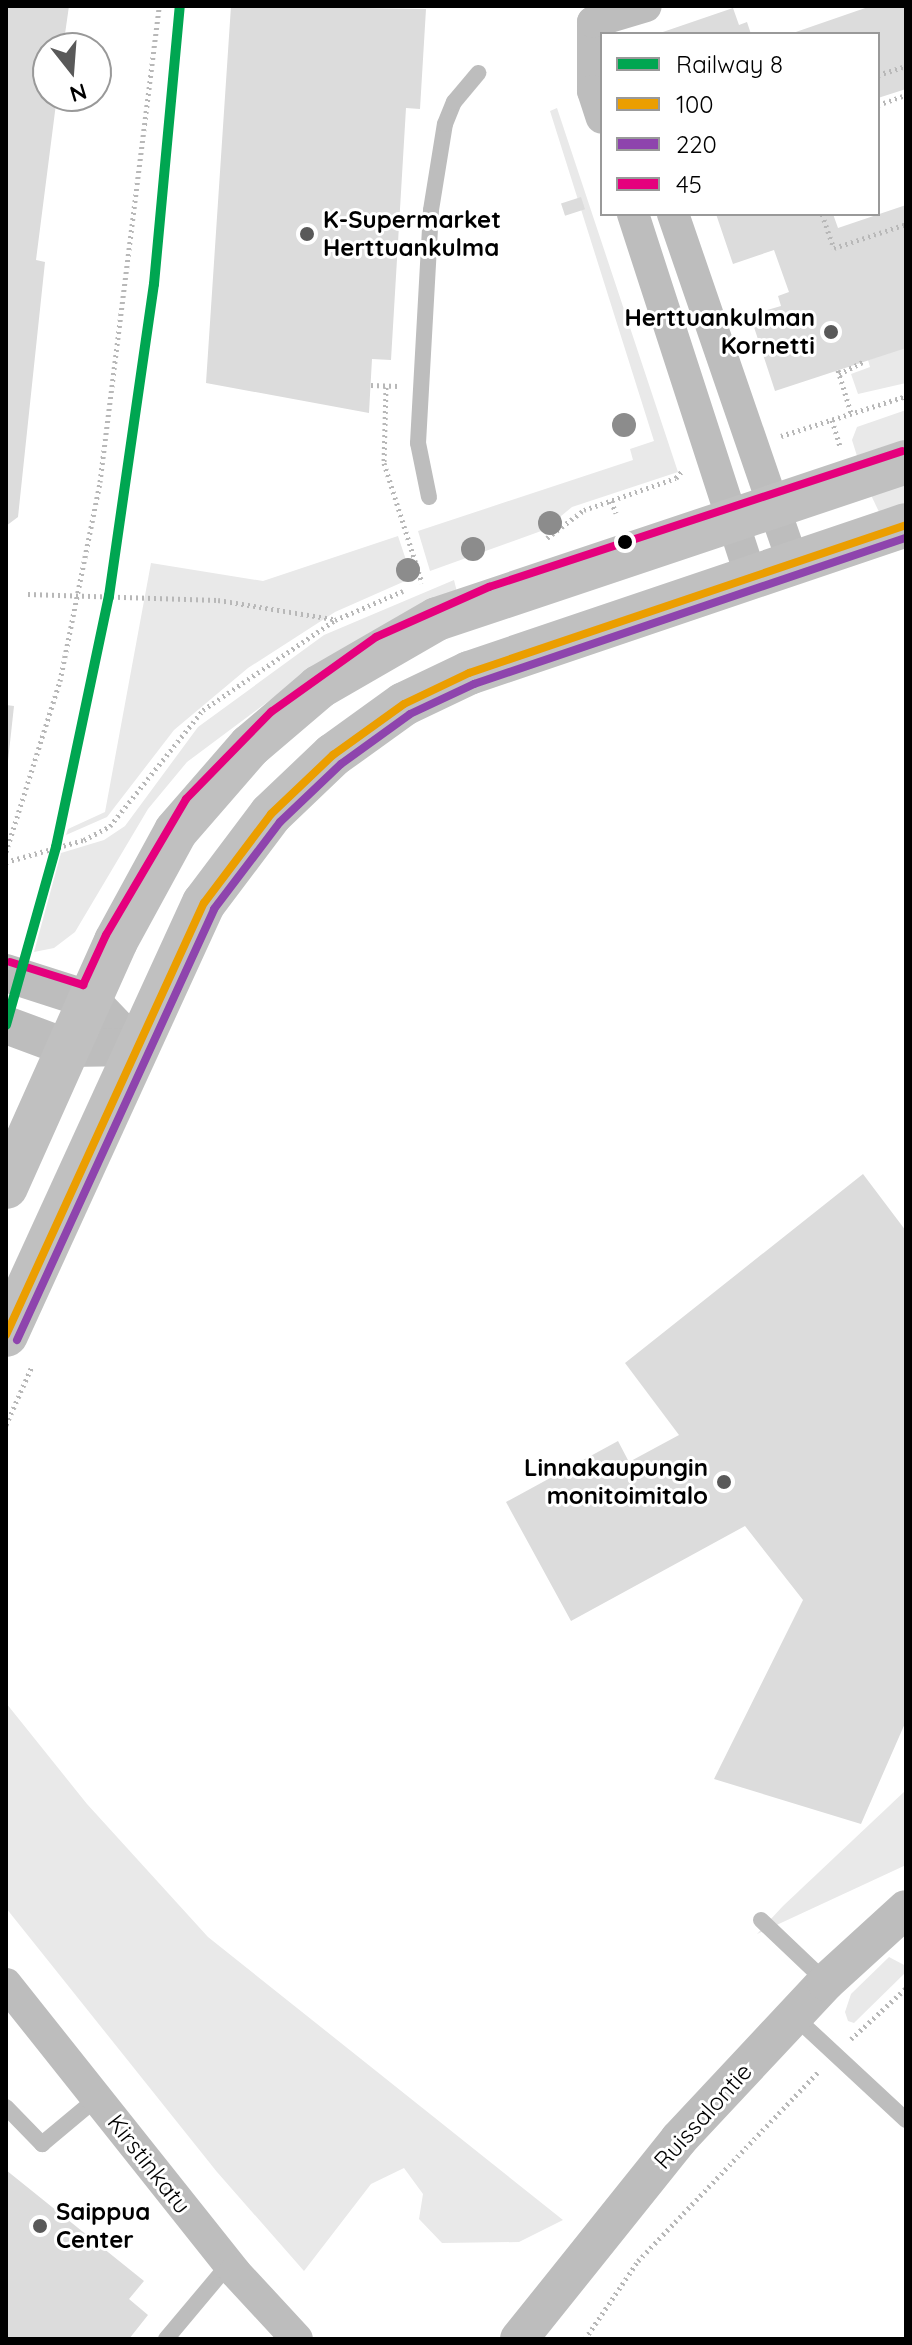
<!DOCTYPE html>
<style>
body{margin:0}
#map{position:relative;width:912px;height:2345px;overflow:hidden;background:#fff;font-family:Quicksand,sans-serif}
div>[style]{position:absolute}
.green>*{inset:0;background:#e9e9e9}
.building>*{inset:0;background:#dcdcdc;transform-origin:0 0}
.path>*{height:5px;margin-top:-2.5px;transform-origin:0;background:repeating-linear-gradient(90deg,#b8b8b8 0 2px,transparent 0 6px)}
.service>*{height:16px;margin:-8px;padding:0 8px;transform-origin:8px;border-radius:8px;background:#bdbdbd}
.minor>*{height:32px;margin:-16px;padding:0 16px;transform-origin:16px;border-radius:16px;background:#bdbdbd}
.tertiary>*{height:38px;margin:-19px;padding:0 19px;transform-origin:19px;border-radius:19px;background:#bdbdbd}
.secondary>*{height:44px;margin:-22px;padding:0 22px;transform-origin:22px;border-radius:22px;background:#c0c0c0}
.bus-1>*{height:8px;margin:-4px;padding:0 4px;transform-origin:4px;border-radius:4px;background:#eb9e00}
.bus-2>*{height:8px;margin:-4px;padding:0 4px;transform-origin:4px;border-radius:4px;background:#8e44ad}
.bus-3>*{height:8px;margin:-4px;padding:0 4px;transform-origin:4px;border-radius:4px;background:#e5007d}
.rail-1>*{height:10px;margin:-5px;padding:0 5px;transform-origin:5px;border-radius:5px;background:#00a651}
.trees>*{width:24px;height:24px;margin:-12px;border-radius:50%;background:#8c8c8c}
.dots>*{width:22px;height:22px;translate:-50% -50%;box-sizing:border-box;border:4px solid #fff;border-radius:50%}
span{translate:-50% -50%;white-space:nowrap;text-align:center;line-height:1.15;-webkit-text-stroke:6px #fff;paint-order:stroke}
.poi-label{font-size:24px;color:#000;font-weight:700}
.left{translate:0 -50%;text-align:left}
.right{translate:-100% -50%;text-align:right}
.street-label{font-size:24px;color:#000}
.frame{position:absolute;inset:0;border:8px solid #000;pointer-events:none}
.legend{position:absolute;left:600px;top:32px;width:280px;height:184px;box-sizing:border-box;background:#fff;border:2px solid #999;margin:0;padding:10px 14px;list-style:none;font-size:24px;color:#000}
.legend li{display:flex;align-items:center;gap:16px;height:40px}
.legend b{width:40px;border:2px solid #999}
.north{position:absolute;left:32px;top:32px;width:80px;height:80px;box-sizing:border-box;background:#fff;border:2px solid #999;border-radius:50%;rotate:163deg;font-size:22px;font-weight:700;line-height:32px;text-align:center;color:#000}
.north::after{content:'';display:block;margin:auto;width:28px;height:36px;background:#595959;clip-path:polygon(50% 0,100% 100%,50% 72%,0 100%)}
</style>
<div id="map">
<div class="green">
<i style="clip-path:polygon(557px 108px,678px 472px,572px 507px,544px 530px,430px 571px,418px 531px,633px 460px,630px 449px,654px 441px,550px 111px)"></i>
<i style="clip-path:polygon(906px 347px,906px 383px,858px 394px,851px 374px,870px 367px,868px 360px)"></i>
<i style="clip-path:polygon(906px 410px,906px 442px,857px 456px,852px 440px,857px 427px)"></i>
<i style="clip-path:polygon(906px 479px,906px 505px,880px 514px,870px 493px)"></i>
<i style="clip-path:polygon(398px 536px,412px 578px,335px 612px,248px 668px,174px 730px,107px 817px,66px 835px,68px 829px,105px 812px,151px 563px,263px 581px)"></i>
<i style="clip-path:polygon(454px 580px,457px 592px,309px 671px,187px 762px,148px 809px,75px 932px,54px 948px,34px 952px,61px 853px,104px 840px,125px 826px,198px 727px,324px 635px)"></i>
<i style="clip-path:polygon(6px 1703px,87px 1804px,208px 1937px,563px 2220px,519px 2242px,442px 2243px,419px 2219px,423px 2194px,404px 2168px,371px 2184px,304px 2271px,217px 2172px,6px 1908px)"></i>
<i style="clip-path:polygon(906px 1790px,906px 1865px,757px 1934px,783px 1906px)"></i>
<i style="clip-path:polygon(889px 1957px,906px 1966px,906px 1972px,854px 2023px,848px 2021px,845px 2012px,851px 1994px)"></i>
</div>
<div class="building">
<i style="clip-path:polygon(6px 6px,69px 6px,63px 48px,48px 48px,48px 96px,57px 96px,36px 260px,45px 262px,18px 517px,6px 526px)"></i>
<i style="clip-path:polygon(231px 6px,426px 9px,420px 109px,406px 108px,391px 360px,372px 359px,369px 413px,206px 383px)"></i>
<i style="clip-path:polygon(871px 6px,906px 6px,906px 89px,878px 98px,878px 34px,790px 34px)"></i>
<i style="clip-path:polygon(733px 8px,739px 25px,747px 22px,751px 34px,657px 34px)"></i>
<i style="left:581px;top:197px;width:13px;height:21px;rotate:72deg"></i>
<i style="clip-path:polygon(906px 205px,906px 348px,775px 391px,750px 315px,781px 306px,778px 296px,789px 292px,774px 250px,733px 264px,716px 214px,833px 214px,838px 228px)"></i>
<i style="clip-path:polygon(6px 705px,14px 706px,8px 761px,6px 761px)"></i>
<i style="clip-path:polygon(863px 1174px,906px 1231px,906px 1721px,861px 1824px,714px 1779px,803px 1600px,745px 1526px,571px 1621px,506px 1502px,618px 1441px,629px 1462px,679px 1435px,625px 1363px)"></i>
<i style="clip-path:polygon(6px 2170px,144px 2281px,129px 2299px,148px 2315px,129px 2339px,6px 2339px)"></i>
</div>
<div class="path">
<i style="left:878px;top:75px;width:29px;rotate:-18deg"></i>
<i style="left:878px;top:105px;width:30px;rotate:-20deg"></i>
<i style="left:822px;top:214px;width:36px;rotate:71deg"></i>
<i style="left:834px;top:248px;width:76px;rotate:-18.4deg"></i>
<i style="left:838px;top:370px;width:45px;rotate:73.2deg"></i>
<i style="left:839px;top:374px;width:27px;rotate:-27deg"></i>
<i style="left:371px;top:385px;width:27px;rotate:2deg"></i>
<i style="left:386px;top:387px;width:76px;rotate:91.5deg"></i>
<i style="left:384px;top:463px;width:126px;rotate:72.4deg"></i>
<i style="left:832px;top:420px;width:27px;rotate:73deg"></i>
<i style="left:781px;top:436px;width:131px;rotate:-17.7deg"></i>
<i style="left:611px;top:501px;width:13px;rotate:67deg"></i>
<i style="left:547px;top:538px;width:46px;rotate:-37.1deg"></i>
<i style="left:584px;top:510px;width:97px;rotate:-19.2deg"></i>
<i style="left:676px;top:478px;width:9px;rotate:-49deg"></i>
<i style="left:28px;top:594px;width:190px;rotate:1.8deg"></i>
<i style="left:218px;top:600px;width:117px;rotate:9.4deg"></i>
<i style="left:6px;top:852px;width:179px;rotate:-72.5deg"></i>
<i style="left:60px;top:681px;width:203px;rotate:-78.6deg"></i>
<i style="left:100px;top:482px;width:480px;rotate:-82.9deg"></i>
<i style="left:6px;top:862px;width:81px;rotate:-15.8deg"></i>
<i style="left:84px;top:840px;width:30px;rotate:-28deg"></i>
<i style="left:110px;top:826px;width:149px;rotate:-51.3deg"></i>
<i style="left:203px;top:710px;width:160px;rotate:-34.3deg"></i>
<i style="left:335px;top:620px;width:74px;rotate:-23.1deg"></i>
<i style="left:6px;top:1425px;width:64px;rotate:-66.2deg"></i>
<i style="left:851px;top:2039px;width:75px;rotate:-42.8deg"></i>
<i style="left:585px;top:2339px;width:94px;rotate:-55.8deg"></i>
<i style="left:638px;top:2261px;width:262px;rotate:-46.4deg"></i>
</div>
<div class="service">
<i style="left:429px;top:497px;width:55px;rotate:-101.5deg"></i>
<i style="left:418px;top:443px;width:233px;rotate:-86.8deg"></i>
<i style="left:431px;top:210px;width:87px;rotate:-80.8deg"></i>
<i style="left:445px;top:124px;width:24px;rotate:-68deg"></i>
<i style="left:454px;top:102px;width:38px;rotate:-50deg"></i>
<i style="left:761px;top:1920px;width:90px;rotate:43.6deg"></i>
<i style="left:794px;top:2016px;width:153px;rotate:42.9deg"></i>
<i style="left:6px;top:2107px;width:52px;rotate:45.8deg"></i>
<i style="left:42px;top:2144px;width:72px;rotate:-39.9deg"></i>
<i style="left:166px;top:2339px;width:98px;rotate:-50deg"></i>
</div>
<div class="minor">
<i style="left:593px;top:22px;width:69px;rotate:90deg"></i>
<i style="left:593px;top:91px;width:28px;rotate:72deg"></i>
<i style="left:593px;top:22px;width:55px;rotate:-16.8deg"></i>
<i style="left:633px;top:214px;width:382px;rotate:72deg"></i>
<i style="left:673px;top:214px;width:369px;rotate:71deg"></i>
<i style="left:6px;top:1984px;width:368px;rotate:51.5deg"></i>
<i style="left:235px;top:2272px;width:91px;rotate:47.2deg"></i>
</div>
<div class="tertiary">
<i style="left:6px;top:973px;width:88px;rotate:17.8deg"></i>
<i style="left:90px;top:1000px;width:65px;rotate:46.2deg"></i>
<i style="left:6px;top:1025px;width:66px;rotate:20.4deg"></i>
<i style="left:68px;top:1048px;width:67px;rotate:-0.9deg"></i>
<i style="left:519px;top:2339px;width:256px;rotate:-51.3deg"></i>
<i style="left:679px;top:2139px;width:215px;rotate:-46.9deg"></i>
<i style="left:826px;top:1982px;width:108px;rotate:-42.4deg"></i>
</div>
<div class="secondary">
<i style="left:6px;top:1187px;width:269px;rotate:-65.9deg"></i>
<i style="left:116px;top:941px;width:125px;rotate:-61.4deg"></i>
<i style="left:176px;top:831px;width:113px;rotate:-49deg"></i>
<i style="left:250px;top:746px;width:91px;rotate:-40.5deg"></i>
<i style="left:319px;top:687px;width:136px;rotate:-30deg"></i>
<i style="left:437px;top:619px;width:495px;rotate:-18.5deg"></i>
<i style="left:6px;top:1335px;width:475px;rotate:-65.4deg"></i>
<i style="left:204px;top:903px;width:111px;rotate:-53deg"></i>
<i style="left:271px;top:814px;width:86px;rotate:-43.6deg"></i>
<i style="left:333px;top:755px;width:87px;rotate:-35.7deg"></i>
<i style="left:404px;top:704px;width:72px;rotate:-25.5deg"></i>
<i style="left:469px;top:673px;width:461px;rotate:-18.7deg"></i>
</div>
<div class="bus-1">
<i style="left:6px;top:1335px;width:475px;rotate:-65.4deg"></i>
<i style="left:204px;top:903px;width:111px;rotate:-53deg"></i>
<i style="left:271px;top:814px;width:86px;rotate:-43.6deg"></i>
<i style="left:333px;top:755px;width:87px;rotate:-35.7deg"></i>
<i style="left:404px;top:704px;width:72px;rotate:-25.5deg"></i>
<i style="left:469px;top:673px;width:461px;rotate:-18.7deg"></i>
</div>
<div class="bus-2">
<i style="left:17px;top:1340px;width:474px;rotate:-65.4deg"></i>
<i style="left:214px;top:909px;width:109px;rotate:-52.8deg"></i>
<i style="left:280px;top:822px;width:84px;rotate:-43.6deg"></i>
<i style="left:341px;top:764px;width:85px;rotate:-35.9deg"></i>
<i style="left:410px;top:714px;width:71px;rotate:-25.1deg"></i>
<i style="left:474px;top:684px;width:456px;rotate:-18.7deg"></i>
</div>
<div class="bus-3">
<i style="left:10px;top:962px;width:77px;rotate:17.5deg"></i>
<i style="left:83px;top:985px;width:55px;rotate:-65.3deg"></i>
<i style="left:106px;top:935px;width:158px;rotate:-59.5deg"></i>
<i style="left:186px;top:799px;width:122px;rotate:-45.7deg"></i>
<i style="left:271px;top:712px;width:129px;rotate:-35.5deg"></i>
<i style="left:376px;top:637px;width:124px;rotate:-23.9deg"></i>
<i style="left:489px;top:587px;width:435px;rotate:-18.2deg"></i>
</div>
<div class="rail-1">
<i style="left:6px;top:1025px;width:185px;rotate:-74.3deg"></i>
<i style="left:56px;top:847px;width:257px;rotate:-78.1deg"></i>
<i style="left:109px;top:596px;width:315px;rotate:-81.8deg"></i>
<i style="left:154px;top:284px;width:279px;rotate:-84.7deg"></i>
</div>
<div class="trees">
<i style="left:624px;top:425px"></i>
<i style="left:550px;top:523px"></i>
<i style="left:473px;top:549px"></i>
<i style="left:408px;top:570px"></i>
</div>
<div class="dots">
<i style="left:307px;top:234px;background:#595959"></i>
<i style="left:831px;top:332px;background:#595959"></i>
<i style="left:625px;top:542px;background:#000"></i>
<i style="left:724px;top:1482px;background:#595959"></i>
<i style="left:40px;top:2226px;background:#595959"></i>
</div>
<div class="poi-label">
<span class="left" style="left:323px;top:234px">K-Supermarket<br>Herttuankulma</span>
<span class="right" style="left:815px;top:332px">Herttuankulman<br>Kornetti</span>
<span class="right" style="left:708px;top:1482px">Linnakaupungin<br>monitoimitalo</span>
<span class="left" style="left:56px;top:2226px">Saippua<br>Center</span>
</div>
<div class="street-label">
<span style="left:703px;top:2116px;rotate:-48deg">Ruissalontie</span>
<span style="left:149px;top:2164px;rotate:52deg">Kirstinkatu</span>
</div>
<div class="frame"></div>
<ul class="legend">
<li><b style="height:10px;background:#00a651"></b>Railway 8</li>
<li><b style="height:10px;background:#eb9e00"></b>100</li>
<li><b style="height:10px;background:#8e44ad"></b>220</li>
<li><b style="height:10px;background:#e5007d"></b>45</li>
</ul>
<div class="north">N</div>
</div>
